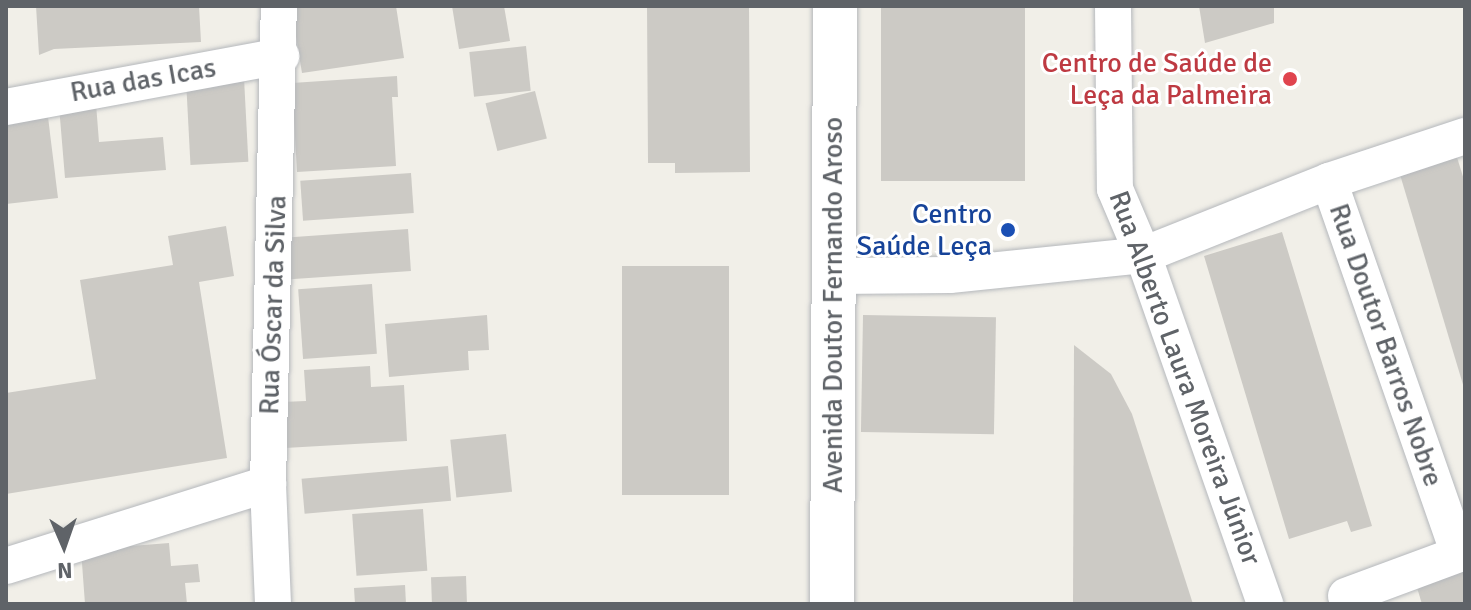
<!DOCTYPE html>
<meta charset="utf-8">
<style>
body{margin:0}
#map{position:relative;width:1471px;height:610px;overflow:hidden;background:#f1efe8;font-family:Signika,sans-serif}
div>[style]{position:absolute}
.building>*{inset:0;background:#cccac5;transform-origin:0 0}
.roads{filter:drop-shadow(0 0 2px #b5b8bc) drop-shadow(0 0 2px #b5b8bc)}
.street>*{height:36px;margin:-18px;padding:0 18px;transform-origin:18px;border-radius:18px;background:#fff}
.secondary>*{height:44px;margin:-22px;padding:0 22px;transform-origin:22px;border-radius:22px;background:#fff}
.dots>*{width:22px;height:22px;translate:-50% -50%;box-sizing:border-box;border:4px solid #fff;border-radius:50%}
span{translate:-50% -50%;white-space:nowrap;text-align:center;line-height:1.15;-webkit-text-stroke:6px #fff;paint-order:stroke}
.health-label{font-size:28px;color:#be3a42}
.right{translate:-100% -50%;text-align:right}
.street-label{font-size:28px;color:#5f6368}
.transit-label{font-size:28px;color:#164399}
.frame{position:absolute;inset:0;border:8px solid #5f6368;pointer-events:none}
.north{position:absolute;left:24px;top:506px;width:80px;height:80px;-webkit-text-stroke:6px #fff;paint-order:stroke;rotate:178deg;font-size:22px;font-weight:700;line-height:32px;text-align:center;color:#5f6368}
.north::after{content:'';display:block;margin:auto;width:28px;height:36px;background:#5f6368;clip-path:polygon(50% 0,100% 100%,50% 72%,0 100%)}
</style>
<div id="map">
<div class="building">
<i style="clip-path:polygon(36px 6px,199px 6px,201px 42px,54px 49px,39px 55px)"></i>
<i style="clip-path:polygon(291px 6px,396px 6px,404px 58px,302px 73px)"></i>
<i style="clip-path:polygon(452px 6px,504px 6px,510px 41px,459px 49px)"></i>
<i style="clip-path:polygon(647px 6px,749px 6px,750px 172px,675px 173px,675px 163px,648px 163px)"></i>
<i style="left:881px;top:6px;width:144px;height:175px"></i>
<i style="clip-path:polygon(1199px 6px,1274px 6px,1274px 23px,1205px 43px)"></i>
<i style="left:526px;top:46px;width:45px;height:57px;rotate:84deg"></i>
<i style="left:243px;top:59px;width:103px;height:58px;rotate:87deg"></i>
<i style="clip-path:polygon(397px 76px,398px 97px,392px 97px,396px 166px,297px 172px,292px 83px)"></i>
<i style="clip-path:polygon(95px 91px,99px 142px,163px 137px,166px 170px,65px 178px,58px 94px)"></i>
<i style="left:535px;top:91px;width:49px;height:51px;rotate:76deg"></i>
<i style="clip-path:polygon(47px 109px,58px 198px,6px 204px,6px 114px)"></i>
<i style="clip-path:polygon(1455px 151px,1465px 183px,1464px 388px,1398px 168px)"></i>
<i style="left:411px;top:173px;width:40px;height:111px;rotate:86deg"></i>
<i style="clip-path:polygon(226px 226px,234px 276px,199px 282px,227px 458px,6px 494px,6px 393px,96px 379px,80px 280px,173px 265px,168px 236px)"></i>
<i style="left:408px;top:229px;width:42px;height:121px;rotate:86deg"></i>
<i style="clip-path:polygon(1282px 232px,1372px 526px,1351px 532px,1347px 521px,1289px 539px,1204px 256px)"></i>
<i style="left:622px;top:266px;width:107px;height:229px"></i>
<i style="left:372px;top:284px;width:70px;height:74px;rotate:86deg"></i>
<i style="clip-path:polygon(487px 315px,489px 350px,468px 351px,469px 370px,389px 377px,385px 324px)"></i>
<i style="left:863px;top:315px;width:133px;height:117px;rotate:1deg"></i>
<i style="clip-path:polygon(1074px 345px,1111px 374px,1132px 414px,1193px 604px,1073px 604px)"></i>
<i style="clip-path:polygon(370px 366px,371px 387px,404px 385px,407px 441px,285px 448px,282px 402px,306px 401px,304px 370px)"></i>
<i style="left:506px;top:434px;width:58px;height:56px;rotate:84deg"></i>
<i style="left:448px;top:466px;width:35px;height:147px;rotate:85deg"></i>
<i style="left:423px;top:509px;width:62px;height:71px;rotate:86deg"></i>
<i style="clip-path:polygon(169px 543px,171px 566px,198px 564px,200px 582px,185px 583px,187px 604px,85px 604px,81px 550px)"></i>
<i style="clip-path:polygon(1465px 548px,1465px 604px,1422px 604px,1410px 565px)"></i>
<i style="left:466px;top:576px;width:28px;height:35px;rotate:88deg"></i>
<i style="clip-path:polygon(405px 585px,406px 604px,355px 604px,354px 588px)"></i>
</div>
<div class="roads">
<div class="street">
<i style="left:1113px;top:6px;width:183px;rotate:89.4deg"></i>
<i style="left:1115px;top:189px;width:72px;rotate:67deg"></i>
<i style="left:1143px;top:255px;width:370px;rotate:70.7deg"></i>
<i style="left:6px;top:107px;width:280px;rotate:-10.5deg"></i>
<i style="left:1329px;top:181px;width:395px;rotate:70.8deg"></i>
<i style="left:833px;top:276px;width:117px;rotate:-0.5deg"></i>
<i style="left:950px;top:275px;width:194px;rotate:-5.9deg"></i>
<i style="left:1143px;top:255px;width:200px;rotate:-21.7deg"></i>
<i style="left:1329px;top:181px;width:143px;rotate:-18.3deg"></i>
<i style="left:6px;top:566px;width:275px;rotate:-17.4deg"></i>
<i style="left:1346px;top:596px;width:127px;rotate:-20.3deg"></i>
<i style="left:273px;top:604px;width:120px;rotate:-92.4deg"></i>
<i style="left:268px;top:484px;width:478px;rotate:-88.7deg"></i>
</div>
<div class="secondary">
<i style="left:832px;top:604px;width:598px;rotate:-89.71deg"></i>
</div>
</div>
<div class="dots">
<i style="left:1290px;top:79px;background:#e0444e"></i>
<i style="left:1008px;top:230px;background:#1a4fb4"></i>
</div>
<div class="health-label">
<span class="right" style="left:1272px;top:79px">Centro de Saúde de<br>Leça da Palmeira</span>
</div>
<div class="street-label">
<span style="left:143px;top:80px;rotate:-10deg">Rua das Icas</span>
<span style="left:273px;top:305px;rotate:-88deg">Rua Óscar da Silva</span>
<span style="left:833px;top:305px;rotate:-90deg">Avenida Doutor Fernando Aroso</span>
<span style="left:1386px;top:345px;rotate:71deg">Rua Doutor Barros Nobre</span>
<span style="left:1185px;top:378px;rotate:70deg">Rua Alberto Laura Moreira Júnior</span>
</div>
<div class="transit-label">
<span class="right" style="left:992px;top:230px">Centro<br>Saúde Leça</span>
</div>
<div class="frame"></div>
<div class="north">N</div>
</div>
